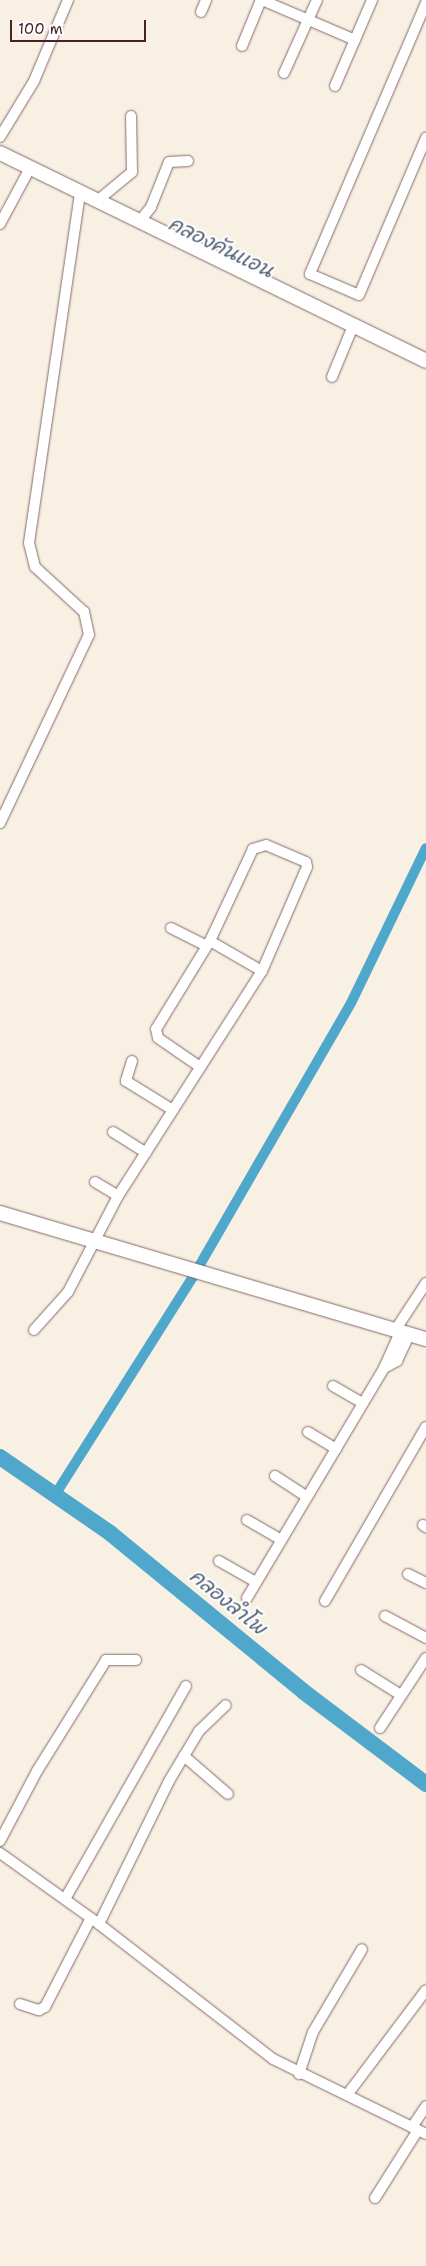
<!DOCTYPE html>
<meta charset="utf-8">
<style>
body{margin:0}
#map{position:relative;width:426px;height:2266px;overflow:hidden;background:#f8f1e3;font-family:"Shantell Sans","Playpen Sans Thai",sans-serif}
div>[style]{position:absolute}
.canal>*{height:10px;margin:-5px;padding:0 5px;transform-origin:5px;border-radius:5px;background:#4fa7cc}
.river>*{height:16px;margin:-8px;padding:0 8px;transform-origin:8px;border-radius:8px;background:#4fa7cc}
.roads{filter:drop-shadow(0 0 1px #87686b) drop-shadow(0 0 1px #87686b)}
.street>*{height:10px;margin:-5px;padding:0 5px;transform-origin:5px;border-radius:5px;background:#fff}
.secondary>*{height:14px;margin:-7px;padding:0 7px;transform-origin:7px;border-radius:7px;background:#fff}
span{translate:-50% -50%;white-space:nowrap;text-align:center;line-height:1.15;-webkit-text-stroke:4px #fff;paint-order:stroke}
.water-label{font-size:20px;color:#4c5c73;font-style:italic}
.scale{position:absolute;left:10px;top:20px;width:136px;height:22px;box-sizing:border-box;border:2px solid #4a1f2b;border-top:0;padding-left:6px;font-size:15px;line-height:18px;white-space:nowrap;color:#4a1f2b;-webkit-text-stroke:4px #fff;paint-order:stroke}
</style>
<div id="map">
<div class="canal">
<i style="left:55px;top:1495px;width:260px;rotate:-57.7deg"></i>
<i style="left:194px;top:1275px;width:314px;rotate:-60deg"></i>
<i style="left:351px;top:1003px;width:172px;rotate:-64.2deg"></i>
</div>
<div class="river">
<i style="left:0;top:1457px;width:134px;rotate:34.6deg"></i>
<i style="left:110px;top:1533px;width:251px;rotate:39.3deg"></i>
<i style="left:304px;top:1692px;width:153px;rotate:37deg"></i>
</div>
<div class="roads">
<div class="street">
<i style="left:262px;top:0;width:101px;rotate:23.3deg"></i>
<i style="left:426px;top:3px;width:295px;rotate:113.2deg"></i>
<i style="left:310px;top:274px;width:53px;rotate:23.2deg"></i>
<i style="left:359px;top:295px;width:171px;rotate:-66.9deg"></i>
<i style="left:201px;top:12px;width:13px;rotate:-67deg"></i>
<i style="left:242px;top:46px;width:50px;rotate:-67.6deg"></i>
<i style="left:284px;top:73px;width:80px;rotate:-65.7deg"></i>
<i style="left:335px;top:86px;width:94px;rotate:-66.7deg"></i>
<i style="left:0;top:137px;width:66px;rotate:-58.7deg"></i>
<i style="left:34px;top:81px;width:88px;rotate:-67.2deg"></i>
<i style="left:97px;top:201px;width:45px;rotate:-39.6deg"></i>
<i style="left:132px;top:172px;width:56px;rotate:-91deg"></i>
<i style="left:139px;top:222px;width:19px;rotate:-51deg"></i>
<i style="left:151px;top:207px;width:48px;rotate:-68.2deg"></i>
<i style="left:169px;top:162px;width:19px;rotate:-3deg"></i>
<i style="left:0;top:224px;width:64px;rotate:-61.8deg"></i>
<i style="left:332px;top:377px;width:55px;rotate:-67.6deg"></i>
<i style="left:0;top:823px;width:208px;rotate:-64.7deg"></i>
<i style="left:89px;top:635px;width:24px;rotate:-102deg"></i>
<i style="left:84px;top:612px;width:67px;rotate:-137.4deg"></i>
<i style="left:35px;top:567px;width:25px;rotate:-104deg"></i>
<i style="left:29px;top:543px;width:355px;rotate:-81.7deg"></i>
<i style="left:171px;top:928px;width:40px;rotate:26.6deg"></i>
<i style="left:210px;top:941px;width:60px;rotate:30deg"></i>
<i style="left:132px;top:1061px;width:21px;rotate:107deg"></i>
<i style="left:126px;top:1081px;width:55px;rotate:31.7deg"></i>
<i style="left:113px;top:1132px;width:39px;rotate:32deg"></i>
<i style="left:95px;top:1182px;width:27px;rotate:31deg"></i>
<i style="left:396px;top:1329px;width:55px;rotate:-56.9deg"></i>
<i style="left:34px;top:1330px;width:51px;rotate:-48.2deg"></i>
<i style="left:68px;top:1292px;width:108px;rotate:-62.5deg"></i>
<i style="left:118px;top:1196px;width:267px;rotate:-57.4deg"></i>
<i style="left:262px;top:971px;width:113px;rotate:-66.6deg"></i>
<i style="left:307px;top:867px;width:5px;rotate:-101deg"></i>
<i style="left:306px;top:862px;width:43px;rotate:-157deg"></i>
<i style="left:266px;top:845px;width:14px;rotate:163deg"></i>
<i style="left:253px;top:849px;width:102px;rotate:115.1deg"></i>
<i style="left:210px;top:941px;width:103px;rotate:121.5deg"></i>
<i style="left:156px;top:1029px;width:9px;rotate:77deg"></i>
<i style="left:158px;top:1038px;width:51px;rotate:34.6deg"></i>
<i style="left:401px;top:1330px;width:42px;rotate:114.1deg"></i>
<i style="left:384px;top:1368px;width:15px;rotate:-28deg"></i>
<i style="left:397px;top:1361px;width:31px;rotate:-65deg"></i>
<i style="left:333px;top:1386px;width:34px;rotate:30deg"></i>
<i style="left:308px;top:1432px;width:33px;rotate:31deg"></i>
<i style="left:275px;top:1476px;width:38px;rotate:33deg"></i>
<i style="left:247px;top:1520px;width:39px;rotate:30deg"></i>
<i style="left:423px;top:1525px;width:4px;rotate:34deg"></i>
<i style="left:219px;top:1561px;width:43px;rotate:29.6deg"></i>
<i style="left:408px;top:1574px;width:20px;rotate:27deg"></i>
<i style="left:247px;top:1598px;width:268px;rotate:-59.2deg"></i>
<i style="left:325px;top:1601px;width:201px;rotate:-59.9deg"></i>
<i style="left:385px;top:1616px;width:47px;rotate:28.2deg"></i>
<i style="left:361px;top:1670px;width:47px;rotate:32deg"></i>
<i style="left:380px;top:1728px;width:84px;rotate:-56.7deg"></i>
<i style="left:184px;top:1756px;width:58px;rotate:40.8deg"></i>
<i style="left:0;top:1841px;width:79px;rotate:-62.1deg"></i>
<i style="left:37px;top:1771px;width:131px;rotate:-58.1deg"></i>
<i style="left:106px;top:1660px;width:30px"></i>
<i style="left:0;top:1853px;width:122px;rotate:35.6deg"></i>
<i style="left:99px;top:1924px;width:220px;rotate:37.8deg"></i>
<i style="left:273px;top:2059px;width:170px;rotate:26.1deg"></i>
<i style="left:65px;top:1899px;width:245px;rotate:-60.4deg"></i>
<i style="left:99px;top:1924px;width:159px;rotate:-63.9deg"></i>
<i style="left:169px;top:1781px;width:58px;rotate:-59deg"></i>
<i style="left:199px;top:1731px;width:37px;rotate:-44deg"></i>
<i style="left:20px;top:2004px;width:20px;rotate:18deg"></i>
<i style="left:39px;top:2010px;width:7px;rotate:-27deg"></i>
<i style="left:45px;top:2007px;width:100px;rotate:-62.7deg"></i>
<i style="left:299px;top:2074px;width:44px;rotate:-71.6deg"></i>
<i style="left:313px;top:2032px;width:96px;rotate:-59.4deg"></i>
<i style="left:347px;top:2095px;width:131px;rotate:-53deg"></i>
<i style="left:412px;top:2127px;width:25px;rotate:-56deg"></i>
<i style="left:375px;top:2198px;width:80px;rotate:-57.7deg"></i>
</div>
<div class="secondary">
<i style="left:0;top:153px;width:474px;rotate:26deg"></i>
<i style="left:0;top:1213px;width:444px;rotate:16.5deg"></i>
</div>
</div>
<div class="water-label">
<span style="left:221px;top:247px;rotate:26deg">คลองคันแอน</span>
<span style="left:228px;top:1602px;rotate:39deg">คลองลำโพ</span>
</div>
<div class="scale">100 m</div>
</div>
